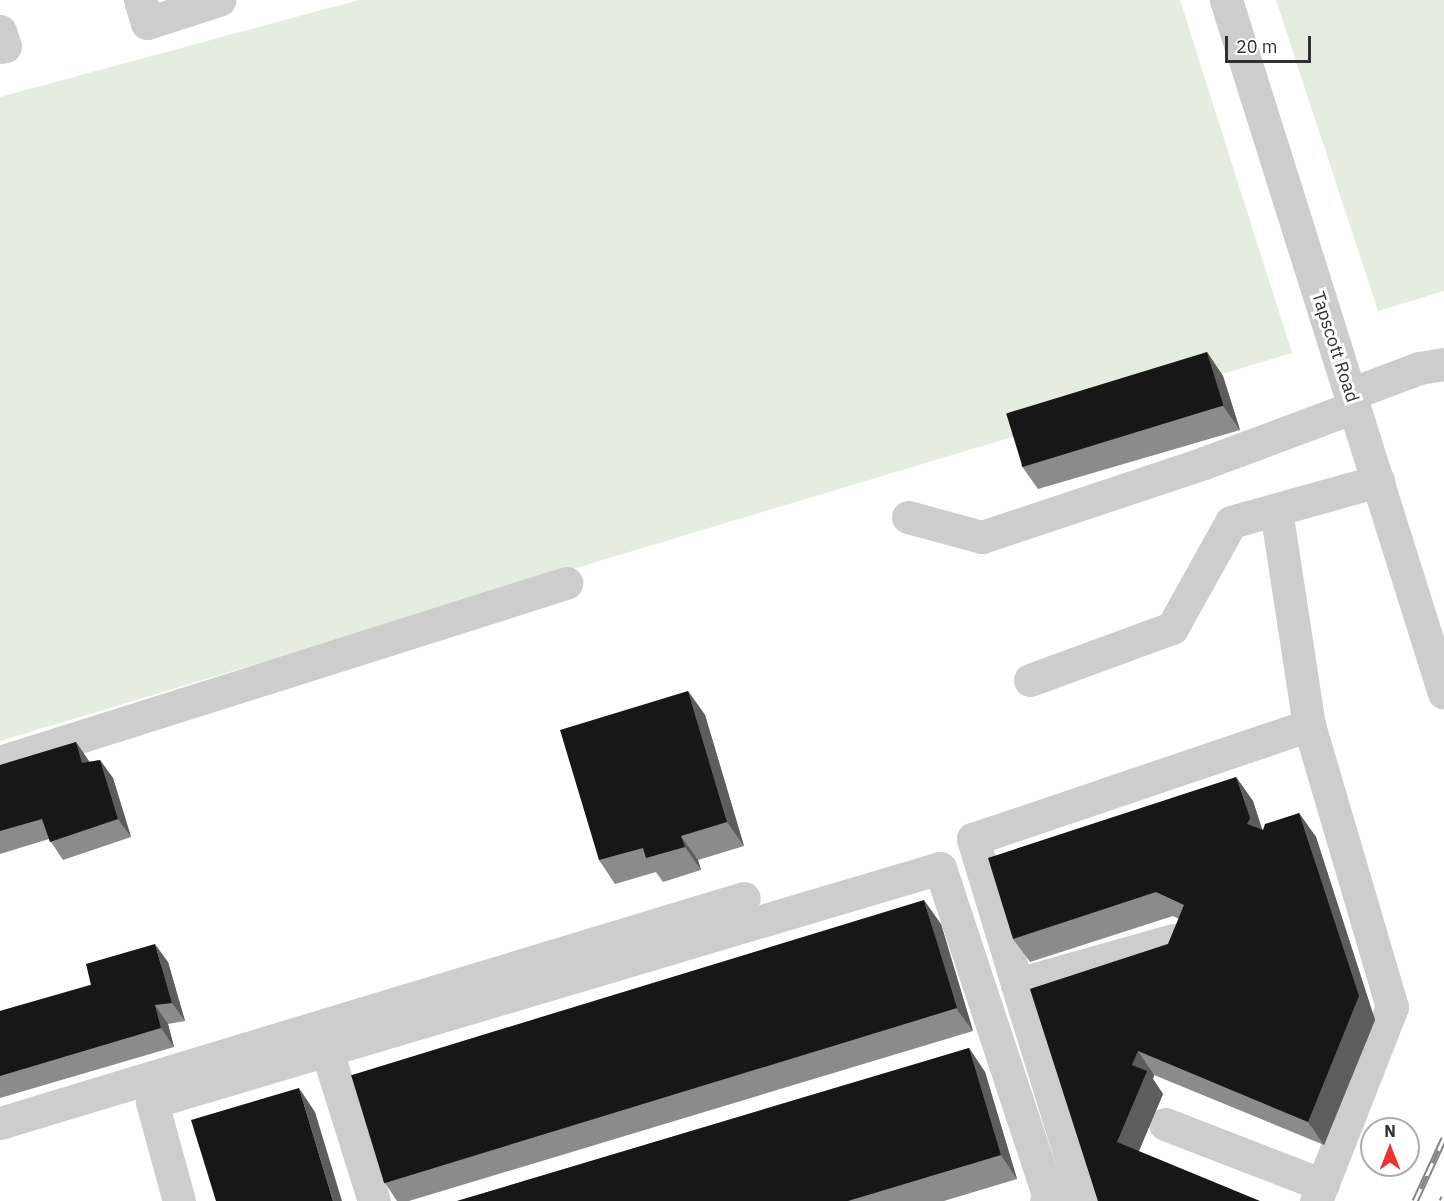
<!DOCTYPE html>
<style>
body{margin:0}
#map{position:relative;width:1444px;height:1201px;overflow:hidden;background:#fff;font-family:"IBM Plex Sans",sans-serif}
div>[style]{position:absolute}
.green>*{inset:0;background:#e4edde}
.minor>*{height:33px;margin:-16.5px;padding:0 16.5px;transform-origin:16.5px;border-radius:16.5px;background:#cdcdcd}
.rail>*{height:7px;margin-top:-3.5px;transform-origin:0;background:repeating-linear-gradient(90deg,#fff 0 14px,#858585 0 28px);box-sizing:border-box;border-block:2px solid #858585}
.wall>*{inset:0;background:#8b8b8b}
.shaded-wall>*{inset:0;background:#5d5d5d}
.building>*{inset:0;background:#171717;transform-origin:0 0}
span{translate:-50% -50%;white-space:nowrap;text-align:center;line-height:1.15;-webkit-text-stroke:6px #fff;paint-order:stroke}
.street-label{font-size:18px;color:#303030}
.north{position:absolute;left:1360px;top:1117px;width:60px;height:60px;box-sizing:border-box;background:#fff;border:2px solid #acacac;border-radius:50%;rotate:0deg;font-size:16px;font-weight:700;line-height:24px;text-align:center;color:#303030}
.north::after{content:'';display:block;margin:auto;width:21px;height:27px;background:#ea352f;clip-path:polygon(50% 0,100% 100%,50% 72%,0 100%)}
.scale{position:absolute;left:1225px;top:36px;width:86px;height:27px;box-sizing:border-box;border:3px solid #303030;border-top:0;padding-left:8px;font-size:18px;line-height:21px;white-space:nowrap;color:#303030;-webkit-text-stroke:4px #fff;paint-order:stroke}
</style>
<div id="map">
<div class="green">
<i style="clip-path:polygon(359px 0,1180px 0,1292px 353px,0 741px,0 97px)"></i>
<i style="clip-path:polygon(1276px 0,1444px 0,1444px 291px,1378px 311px)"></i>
</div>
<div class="minor">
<i style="left:140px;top:0;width:24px;rotate:73deg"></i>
<i style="left:147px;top:23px;width:76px;rotate:-17.7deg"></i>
<i style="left:1226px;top:0;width:726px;rotate:72.54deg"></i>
<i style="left:0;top:31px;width:16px;rotate:72deg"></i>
<i style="left:5px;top:46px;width:5px;rotate:169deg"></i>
<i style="left:1350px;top:394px;width:74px;rotate:-20.6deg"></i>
<i style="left:1419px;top:368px;width:25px;rotate:-9deg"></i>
<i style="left:1276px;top:510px;width:218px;rotate:81.3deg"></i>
<i style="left:1309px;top:725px;width:294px;rotate:73.6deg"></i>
<i style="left:1392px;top:1007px;width:208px;rotate:111.4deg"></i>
<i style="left:908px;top:517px;width:77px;rotate:15.1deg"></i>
<i style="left:982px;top:537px;width:234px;rotate:-18.4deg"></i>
<i style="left:1204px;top:463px;width:160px;rotate:-20.5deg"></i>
<i style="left:1030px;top:680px;width:151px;rotate:-20.1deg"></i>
<i style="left:1172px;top:628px;width:121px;rotate:-60.9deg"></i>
<i style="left:1231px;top:522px;width:153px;rotate:-15.6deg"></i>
<i style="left:0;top:762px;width:594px;rotate:-17.55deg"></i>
<i style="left:1017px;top:984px;width:152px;rotate:-106.9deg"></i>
<i style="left:973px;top:839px;width:355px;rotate:-18.7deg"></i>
<i style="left:327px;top:1051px;width:157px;rotate:72.6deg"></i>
<i style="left:0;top:1123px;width:777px;rotate:-16.83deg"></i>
<i style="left:1165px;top:1124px;width:169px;rotate:21.1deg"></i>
<i style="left:179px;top:1201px;width:103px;rotate:-105.3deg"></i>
<i style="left:152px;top:1102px;width:822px;rotate:-16.54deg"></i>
<i style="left:940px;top:868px;width:350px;rotate:71.7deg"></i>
<i style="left:1050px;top:1200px;width:4px;rotate:166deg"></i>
<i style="left:1084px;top:1201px;width:227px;rotate:-107.2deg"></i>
<i style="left:1017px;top:984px;width:163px;rotate:-15.7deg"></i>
</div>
<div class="rail">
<i style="left:1415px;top:1201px;width:69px;rotate:-65.3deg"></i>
<i style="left:1442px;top:1201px;width:4px;rotate:-63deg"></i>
</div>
<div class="wall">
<i style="clip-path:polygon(1207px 352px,1223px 376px,1240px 430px,1038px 489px,1021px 465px)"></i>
<i style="clip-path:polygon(688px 691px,705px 715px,744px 846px,698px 860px,701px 870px,663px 882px,656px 872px,615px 884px,599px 860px)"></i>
<i style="clip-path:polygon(76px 742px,89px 762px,100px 760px,113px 778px,131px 837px,63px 860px,49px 839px,0 854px,0 765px)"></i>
<i style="clip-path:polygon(1236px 777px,1253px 801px,1262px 830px,1299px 813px,1316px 837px,1375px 1020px,1324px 1145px,1154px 1075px,1153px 1079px,1163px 1094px,1139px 1151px,1098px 1201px,1030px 989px,1168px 944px,1179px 919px,1173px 916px,1030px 962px,1013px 939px)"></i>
<i style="clip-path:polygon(941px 924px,973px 1031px,409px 1201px,397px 1201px,383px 1180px)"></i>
<i style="clip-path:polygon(168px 962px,185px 1021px,168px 1024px,174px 1047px,0 1098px,0 1011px)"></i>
<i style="clip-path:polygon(969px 1048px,985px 1072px,1017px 1179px,944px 1201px,457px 1201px)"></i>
</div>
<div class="shaded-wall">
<i style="clip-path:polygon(1207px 352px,1223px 376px,1240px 430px,1223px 406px)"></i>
<i style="clip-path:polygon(688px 691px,705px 715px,744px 846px,727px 822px)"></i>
<i style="clip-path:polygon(76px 742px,89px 761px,95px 782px,82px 763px)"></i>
<i style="clip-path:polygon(100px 760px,113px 778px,131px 837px,118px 819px)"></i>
<i style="clip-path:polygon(1236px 777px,1253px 801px,1266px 841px,1247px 824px)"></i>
<i style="clip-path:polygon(1299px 813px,1316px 837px,1375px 1020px,1324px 1145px,1308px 1122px)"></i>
<i style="clip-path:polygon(681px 836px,698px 860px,701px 870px,685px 847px)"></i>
<i style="clip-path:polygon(924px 900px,941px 924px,973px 1031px,956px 1008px)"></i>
<i style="clip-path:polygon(155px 944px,168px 962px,185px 1021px,172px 1003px)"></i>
<i style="clip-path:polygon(155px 1005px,168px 1024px,174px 1047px,161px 1028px)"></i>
<i style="clip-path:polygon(969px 1048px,985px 1072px,1017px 1179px,1001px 1155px)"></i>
<i style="clip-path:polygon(1138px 1051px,1154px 1075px,1153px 1079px,1163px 1094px,1133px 1165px,1117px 1142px,1132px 1065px)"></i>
<i style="clip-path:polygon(299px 1088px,315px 1112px,342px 1201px,333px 1201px)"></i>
</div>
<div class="building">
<i style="left:1207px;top:352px;width:56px;height:210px;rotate:73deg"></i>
<i style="clip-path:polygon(688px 691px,727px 822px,681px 836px,685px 847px,646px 858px,643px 848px,599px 860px,560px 730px)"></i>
<i style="clip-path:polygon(76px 742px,82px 763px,100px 760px,118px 819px,50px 842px,42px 819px,0 831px,0 765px)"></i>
<i style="clip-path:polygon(1236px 777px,1250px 818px,1247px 824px,1263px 830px,1265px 824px,1299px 813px,1359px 996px,1308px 1122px,1138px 1051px,1132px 1065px,1147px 1071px,1117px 1142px,1260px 1201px,1098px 1201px,1030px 989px,1168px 944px,1184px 905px,1156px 892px,1013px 939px,988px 858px)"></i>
<i style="left:924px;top:900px;width:113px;height:599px;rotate:73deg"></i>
<i style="clip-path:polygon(155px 944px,172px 1003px,155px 1005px,161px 1028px,0 1076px,0 1011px,91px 985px,86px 964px)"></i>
<i style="clip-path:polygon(969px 1048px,1001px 1155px,848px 1201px,457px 1201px)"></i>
<i style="clip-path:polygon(299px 1088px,333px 1201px,216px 1201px,191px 1120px)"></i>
</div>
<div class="street-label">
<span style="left:1335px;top:347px;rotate:72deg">Tapscott Road</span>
</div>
<div class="north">N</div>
<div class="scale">20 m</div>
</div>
